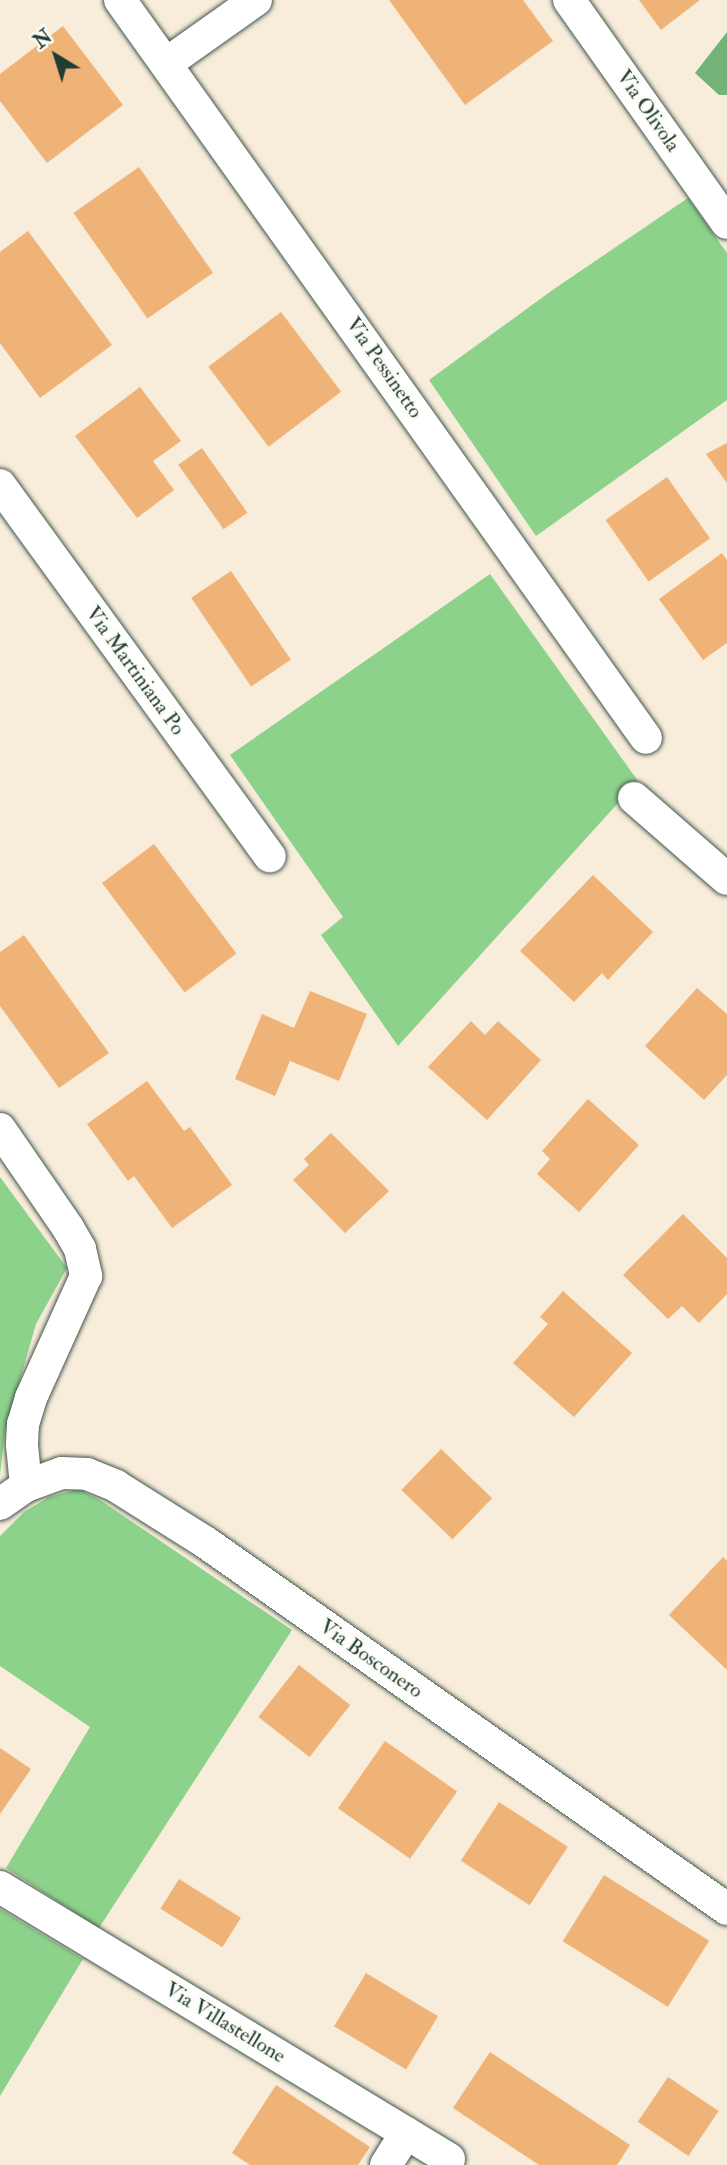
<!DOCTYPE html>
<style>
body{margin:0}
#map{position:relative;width:727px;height:2165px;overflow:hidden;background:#f8ecda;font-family:"IM FELL Double Pica",serif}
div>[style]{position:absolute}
.green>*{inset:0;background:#8dd28b}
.forest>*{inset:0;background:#72b477}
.building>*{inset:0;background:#f0b377;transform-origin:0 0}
.roads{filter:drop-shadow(0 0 2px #40574d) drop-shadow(0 0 2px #40574d)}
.minor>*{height:32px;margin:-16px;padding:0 16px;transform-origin:16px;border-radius:16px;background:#fff}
span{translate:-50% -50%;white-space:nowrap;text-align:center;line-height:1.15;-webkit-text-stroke:6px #fdfcf7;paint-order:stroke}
.street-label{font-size:21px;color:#1f3d34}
.north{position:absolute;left:21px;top:21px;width:70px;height:70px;-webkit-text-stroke:5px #fdfcf7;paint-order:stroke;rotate:322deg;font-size:19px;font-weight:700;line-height:28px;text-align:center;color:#1f3d34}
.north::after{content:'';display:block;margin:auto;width:24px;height:32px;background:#1f3d34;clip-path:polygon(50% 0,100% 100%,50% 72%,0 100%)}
</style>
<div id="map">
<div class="green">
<i style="clip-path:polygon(688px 198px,727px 253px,727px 400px,536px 536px,429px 380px,554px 289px)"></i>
<i style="clip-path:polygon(490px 574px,638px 781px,398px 1046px,321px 935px,343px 917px,230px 755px)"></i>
<i style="clip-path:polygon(0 1177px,67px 1268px,36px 1324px,5px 1432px,0 1474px)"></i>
<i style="clip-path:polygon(78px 1489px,100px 1500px,292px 1630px,99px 1928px,6px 1868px,90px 1727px,0 1666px,0 1536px,24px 1512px,49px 1497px)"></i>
<i style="clip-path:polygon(0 1909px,83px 1959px,0 2096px)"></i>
</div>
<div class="forest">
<i style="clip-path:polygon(727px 32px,727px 95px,719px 95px,695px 73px)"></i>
</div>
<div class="building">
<i style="clip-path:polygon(389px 0,523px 0,553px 41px,465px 105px)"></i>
<i style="clip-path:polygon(639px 0,700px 0,661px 30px)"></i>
<i style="clip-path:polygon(63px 26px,123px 105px,47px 163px,0 101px,0 74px)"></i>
<i style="left:139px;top:167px;width:129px;height:80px;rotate:55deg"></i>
<i style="clip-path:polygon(28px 231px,112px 345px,40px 398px,0 343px,0 252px)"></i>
<i style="left:281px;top:312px;width:100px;height:91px;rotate:53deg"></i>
<i style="clip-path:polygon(140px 387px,181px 441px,153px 461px,174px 490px,137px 518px,75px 436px)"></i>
<i style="clip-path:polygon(727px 443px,727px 483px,706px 454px)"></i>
<i style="left:202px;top:448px;width:79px;height:29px;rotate:55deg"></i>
<i style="left:667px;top:477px;width:75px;height:75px;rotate:55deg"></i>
<i style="clip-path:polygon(722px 553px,727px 560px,727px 643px,703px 660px,659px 599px)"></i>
<i style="left:231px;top:571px;width:107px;height:48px;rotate:56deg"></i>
<i style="left:154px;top:844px;width:137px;height:65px;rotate:53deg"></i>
<i style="clip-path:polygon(593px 875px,653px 932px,608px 980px,602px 973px,574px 1002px,520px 951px)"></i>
<i style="clip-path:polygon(24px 935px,109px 1053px,59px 1088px,0 1006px,0 952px)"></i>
<i style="clip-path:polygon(697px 988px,727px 1014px,727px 1075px,704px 1100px,645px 1046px)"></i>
<i style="clip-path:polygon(310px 991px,367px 1014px,339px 1081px,290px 1061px,275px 1096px,235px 1079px,262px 1014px,294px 1028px)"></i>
<i style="clip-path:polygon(471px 1021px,485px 1035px,498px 1021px,541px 1060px,487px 1120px,428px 1067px)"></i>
<i style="clip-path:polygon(147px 1081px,184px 1131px,190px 1127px,232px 1185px,172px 1228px,134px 1176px,128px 1181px,87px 1124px)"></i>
<i style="clip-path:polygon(588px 1099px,639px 1145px,579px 1212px,537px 1174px,550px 1159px,542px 1151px)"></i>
<i style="clip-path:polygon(331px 1133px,389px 1191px,345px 1233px,293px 1180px,309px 1165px,304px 1159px)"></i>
<i style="clip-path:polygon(683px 1214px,727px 1258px,727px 1294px,699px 1323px,682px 1306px,668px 1319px,623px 1275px)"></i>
<i style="clip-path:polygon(563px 1291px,632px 1353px,574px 1417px,513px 1363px,548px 1324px,540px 1317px)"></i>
<i style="left:441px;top:1449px;width:71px;height:57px;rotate:44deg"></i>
<i style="clip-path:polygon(723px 1557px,727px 1561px,727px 1670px,669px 1615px)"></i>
<i style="left:299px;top:1665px;width:65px;height:66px;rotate:38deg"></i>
<i style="left:385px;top:1741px;width:88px;height:82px;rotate:35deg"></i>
<i style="clip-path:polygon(0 1748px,31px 1769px,0 1814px)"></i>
<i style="left:499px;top:1802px;width:82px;height:70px;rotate:33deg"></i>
<i style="left:604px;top:1875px;width:124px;height:78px;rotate:32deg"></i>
<i style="left:179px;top:1879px;width:73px;height:35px;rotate:32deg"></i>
<i style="left:366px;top:1973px;width:84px;height:62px;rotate:31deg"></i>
<i style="clip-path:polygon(490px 2052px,630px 2145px,617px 2165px,539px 2165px,453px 2108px)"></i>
<i style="left:668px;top:2077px;width:61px;height:54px;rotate:34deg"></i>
<i style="clip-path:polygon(276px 2085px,370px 2147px,358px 2165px,250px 2165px,232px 2153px)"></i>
</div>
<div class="roads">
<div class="minor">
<i style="left:120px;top:0;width:906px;rotate:54.52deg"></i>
<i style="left:569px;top:0;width:273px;rotate:54.7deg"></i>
<i style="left:167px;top:63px;width:109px;rotate:-35.3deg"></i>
<i style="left:0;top:485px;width:459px;rotate:54deg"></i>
<i style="left:634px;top:798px;width:123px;rotate:41.1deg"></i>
<i style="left:0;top:1129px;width:120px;rotate:55.5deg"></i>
<i style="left:68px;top:1228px;width:24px;rotate:60deg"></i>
<i style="left:80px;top:1249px;width:28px;rotate:77deg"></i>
<i style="left:86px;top:1276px;width:134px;rotate:114.3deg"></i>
<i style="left:31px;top:1398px;width:27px;rotate:107deg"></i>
<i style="left:23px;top:1424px;width:21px;rotate:93deg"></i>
<i style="left:22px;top:1445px;width:41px;rotate:84.4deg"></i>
<i style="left:0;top:1504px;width:32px;rotate:-35deg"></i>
<i style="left:26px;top:1486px;width:38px;rotate:-20deg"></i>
<i style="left:62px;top:1473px;width:25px;rotate:2deg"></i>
<i style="left:87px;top:1474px;width:31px;rotate:22deg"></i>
<i style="left:116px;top:1486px;width:105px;rotate:32.2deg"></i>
<i style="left:205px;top:1542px;width:638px;rotate:35.11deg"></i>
<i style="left:0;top:1887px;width:525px;rotate:31.21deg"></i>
<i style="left:386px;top:2165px;width:38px;rotate:-58deg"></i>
</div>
</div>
<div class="street-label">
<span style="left:648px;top:111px;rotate:55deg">Via Olivola</span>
<span style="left:384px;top:368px;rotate:55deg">Via Pessinetto</span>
<span style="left:135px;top:671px;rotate:54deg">Via Martiniana Po</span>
<span style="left:371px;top:1659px;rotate:35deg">Via Bosconero</span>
<span style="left:225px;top:2023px;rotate:31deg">Via Villastellone</span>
</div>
<div class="north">N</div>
</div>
